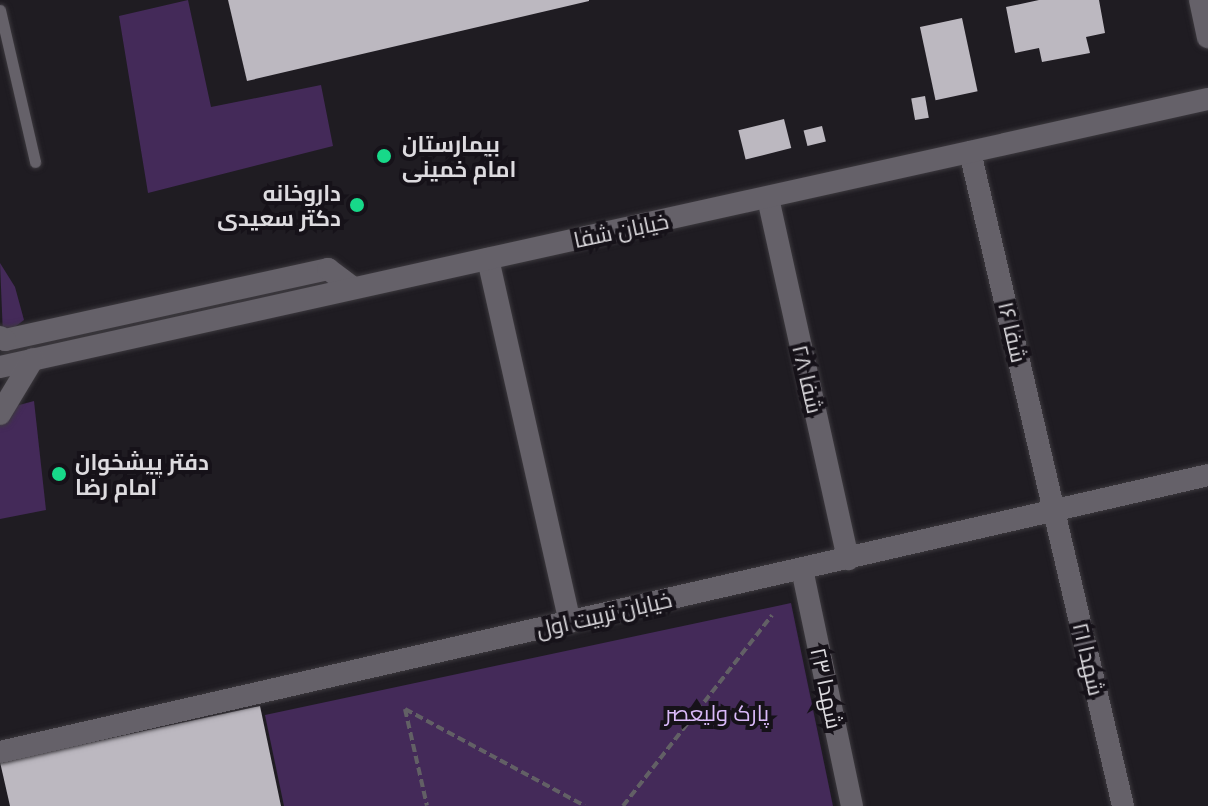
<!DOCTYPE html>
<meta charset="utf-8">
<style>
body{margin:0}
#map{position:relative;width:1208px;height:806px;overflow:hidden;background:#1f1c22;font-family:"Golos Text",Cairo,sans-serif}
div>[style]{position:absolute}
.green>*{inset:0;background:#442a59}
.building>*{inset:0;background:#bcb8c0;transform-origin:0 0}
.path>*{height:4px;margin-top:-2px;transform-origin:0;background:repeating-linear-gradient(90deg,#626065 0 8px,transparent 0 12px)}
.roads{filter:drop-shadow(0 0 2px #3c393e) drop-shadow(0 0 2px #3c393e)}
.service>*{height:11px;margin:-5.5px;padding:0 5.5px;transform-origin:5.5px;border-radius:5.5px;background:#656169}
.minor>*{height:22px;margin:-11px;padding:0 11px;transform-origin:11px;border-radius:11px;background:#656169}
.tertiary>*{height:22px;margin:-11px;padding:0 11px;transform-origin:11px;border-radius:11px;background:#656169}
.secondary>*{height:22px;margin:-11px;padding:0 11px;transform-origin:11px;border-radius:11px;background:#656169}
.dots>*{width:22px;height:22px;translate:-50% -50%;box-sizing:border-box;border:4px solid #161219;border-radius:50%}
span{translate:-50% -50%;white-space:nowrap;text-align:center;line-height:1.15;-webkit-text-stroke:8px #161219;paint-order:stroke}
.poi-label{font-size:22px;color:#dddbdf;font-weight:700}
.left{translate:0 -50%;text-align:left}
.right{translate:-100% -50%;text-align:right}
.street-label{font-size:22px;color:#dddbdf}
.park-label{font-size:22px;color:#d9b9f8}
</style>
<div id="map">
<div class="green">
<i style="clip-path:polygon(188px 0,211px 107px,321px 85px,333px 146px,148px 193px,119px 16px)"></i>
<i style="clip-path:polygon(0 263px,15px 287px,24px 320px,3px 336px)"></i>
<i style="clip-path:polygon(34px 401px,46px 510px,0 519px,0 422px,8px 408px)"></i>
<i style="clip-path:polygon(791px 603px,833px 806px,284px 806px,265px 715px)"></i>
</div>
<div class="building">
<i style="clip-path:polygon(228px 0,589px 0,589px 1px,247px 81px)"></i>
<i style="clip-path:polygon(1039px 0,1099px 0,1105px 33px,1086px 37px,1090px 53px,1042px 62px,1039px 48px,1015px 53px,1006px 7px)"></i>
<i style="left:962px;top:18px;width:75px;height:43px;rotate:78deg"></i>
<i style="left:925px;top:96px;width:22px;height:14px;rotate:80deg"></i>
<i style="left:784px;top:119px;width:30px;height:47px;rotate:76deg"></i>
<i style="left:822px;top:126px;width:16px;height:19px;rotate:76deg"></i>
<i style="clip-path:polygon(260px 706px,281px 806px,10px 806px,0 762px)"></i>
</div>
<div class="path">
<i style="left:405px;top:709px;width:204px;rotate:28.3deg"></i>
<i style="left:405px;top:709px;width:99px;rotate:77.2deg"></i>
<i style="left:623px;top:806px;width:242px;rotate:-52deg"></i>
</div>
<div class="roads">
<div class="service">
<i style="left:0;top:10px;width:156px;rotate:77deg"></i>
</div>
<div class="minor">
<i style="left:1200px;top:0;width:38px;rotate:78deg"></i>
<i style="left:970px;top:152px;width:672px;rotate:76.83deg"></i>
<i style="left:768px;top:198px;width:370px;rotate:77.5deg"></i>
<i style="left:488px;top:259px;width:372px;rotate:77.3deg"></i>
<i style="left:802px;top:569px;width:242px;rotate:78.1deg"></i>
<i style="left:0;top:752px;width:1239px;rotate:-12.91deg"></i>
</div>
<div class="tertiary">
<i style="left:5px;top:340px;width:331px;rotate:-12.4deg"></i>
<i style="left:328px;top:269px;width:31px;rotate:37deg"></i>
<i style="left:0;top:367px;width:1237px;rotate:-12.51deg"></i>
</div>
<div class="secondary">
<i style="left:0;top:337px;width:6px;rotate:31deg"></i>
<i style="left:0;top:414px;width:64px;rotate:-59deg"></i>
</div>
</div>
<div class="dots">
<i style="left:384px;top:156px;background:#17d989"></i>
<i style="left:357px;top:205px;background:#17d989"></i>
<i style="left:59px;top:474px;background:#17d989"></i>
</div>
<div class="poi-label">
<span class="left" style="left:402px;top:156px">بیمارستان<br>امام خمینی</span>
<span class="right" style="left:341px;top:205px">داروخانه<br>دکتر سعیدی</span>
<span class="left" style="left:75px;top:474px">دفتر پیشخوان<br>امام رضا</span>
</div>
<div class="street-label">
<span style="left:621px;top:230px;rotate:-12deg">خیابان شفا</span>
<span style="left:1013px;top:332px;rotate:77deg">شفا ۱۶</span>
<span style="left:808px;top:379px;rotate:77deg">شفا ۲۸</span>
<span style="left:604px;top:614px;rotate:-13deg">خیابان تربیت اول</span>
<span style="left:1089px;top:659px;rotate:77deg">شهدا ۲۱</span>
<span style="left:827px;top:688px;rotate:78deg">شهدا ۲۳</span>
</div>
<div class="park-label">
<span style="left:717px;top:713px">پارک ولیعصر</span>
</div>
</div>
